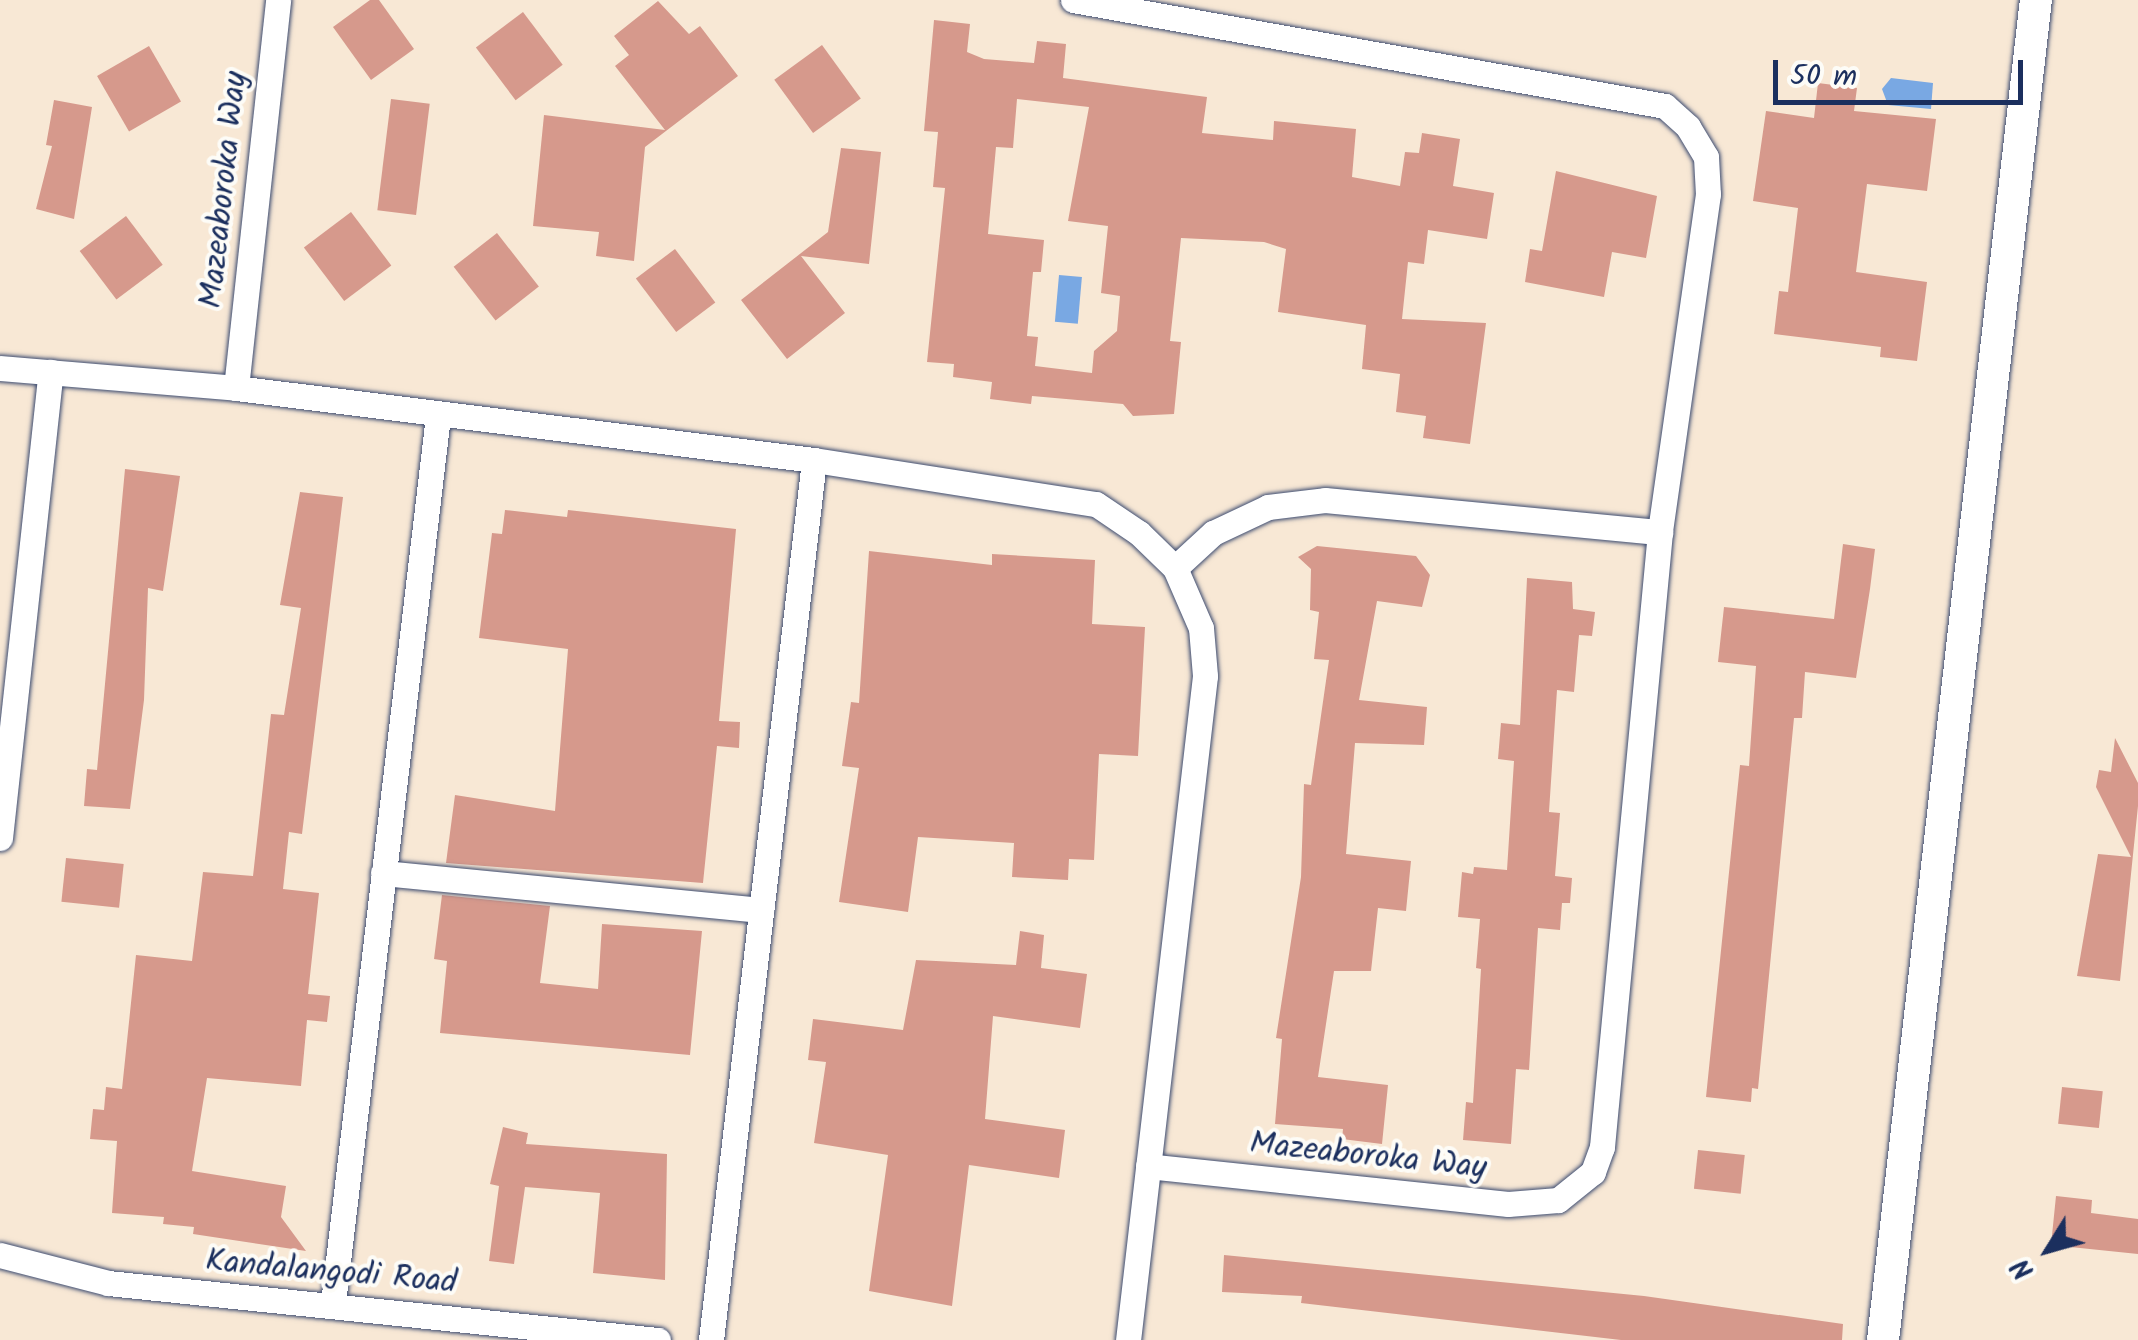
<!DOCTYPE html>
<style>
body{margin:0}
#map{position:relative;width:2138px;height:1340px;overflow:hidden;background:#f8e8d5;font-family:Kalam,sans-serif}
div>[style]{position:absolute}
.water>*{inset:0;background:#79a8e3;transform-origin:0 0}
.building>*{inset:0;background:#d6998c;transform-origin:0 0}
.roads{filter:drop-shadow(0 0 2px #3c4b70) drop-shadow(0 0 2px #3c4b70)}
.minor>*{height:25px;margin:-12.5px;padding:0 12.5px;transform-origin:12.5px;border-radius:12.5px;background:#fff}
.tertiary>*{height:32px;margin:-16px;padding:0 16px;transform-origin:16px;border-radius:16px;background:#fff}
span{translate:-50% -50%;white-space:nowrap;text-align:center;line-height:1.15;-webkit-text-stroke:8px #fdfcf7;paint-order:stroke}
.street-label{font-size:32px;color:#1b2f5e}
.north{position:absolute;left:1998px;top:1200px;width:100px;height:100px;-webkit-text-stroke:8px #fdfcf7;paint-order:stroke;rotate:233deg;font-size:28px;font-weight:700;line-height:40px;text-align:center;color:#1b2f5e}
.north::after{content:'';display:block;margin:auto;width:35px;height:45px;background:#1b2f5e;clip-path:polygon(50% 0,100% 100%,50% 72%,0 100%)}
.scale{position:absolute;left:1773px;top:60px;width:250px;height:45px;box-sizing:border-box;border:5px solid #1b2f5e;border-top:0;padding-left:12px;font-size:30px;line-height:35px;white-space:nowrap;color:#1b2f5e;-webkit-text-stroke:8px #fdfcf7;paint-order:stroke}
</style>
<div id="map">
<div class="water">
<i style="clip-path:polygon(1891px 78px,1933px 83px,1931px 109px,1888px 105px,1882px 89px)"></i>
<i style="left:1059px;top:275px;width:23px;height:47px;rotate:5deg"></i>
</div>
<div class="building">
<i style="clip-path:polygon(370px 0,379px 0,414px 49px,371px 80px,333px 27px)"></i>
<i style="clip-path:polygon(658px 1px,689px 34px,700px 26px,738px 76px,645px 147px,634px 261px,596px 256px,599px 232px,533px 226px,544px 115px,665px 130px,615px 66px,629px 55px,614px 36px)"></i>
<i style="left:523px;top:12px;width:66px;height:59px;rotate:53deg"></i>
<i style="clip-path:polygon(evenodd,934px 20px,970px 24px,967px 52px,984px 59px,1034px 63px,1037px 41px,1066px 44px,1063px 78px,1207px 97px,1202px 133px,1273px 140px,1274px 121px,1356px 129px,1352px 177px,1400px 186px,1405px 152px,1419px 153px,1422px 133px,1460px 139px,1453px 186px,1494px 193px,1487px 239px,1428px 230px,1424px 264px,1408px 262px,1402px 319px,1486px 323px,1470px 444px,1423px 438px,1426px 416px,1396px 412px,1400px 374px,1362px 369px,1366px 325px,1278px 312px,1286px 249px,1264px 242px,1181px 238px,1170px 341px,1181px 342px,1174px 414px,1133px 416px,1123px 404px,1032px 396px,1031px 404px,990px 399px,992px 382px,953px 377px,954px 364px,927px 362px,945px 188px,933px 187px,938px 132px,924px 131px,934px 20px,1017px 99px,1089px 107px,1068px 221px,1108px 226px,1101px 293px,1120px 296px,1117px 331px,1094px 351px,1092px 373px,1035px 366px,1038px 337px,1027px 336px,1033px 272px,1041px 272px,1044px 240px,988px 234px,996px 147px,1013px 148px,1017px 99px)"></i>
<i style="left:822px;top:45px;width:66px;height:59px;rotate:54deg"></i>
<i style="left:149px;top:46px;width:64px;height:60px;rotate:60deg"></i>
<i style="clip-path:polygon(1818px 83px,1857px 88px,1854px 111px,1936px 119px,1927px 191px,1867px 184px,1856px 272px,1927px 282px,1917px 361px,1880px 357px,1881px 347px,1774px 334px,1779px 291px,1788px 292px,1798px 208px,1753px 201px,1766px 111px,1814px 118px)"></i>
<i style="left:391px;top:99px;width:39px;height:112px;rotate:7deg"></i>
<i style="clip-path:polygon(54px 100px,92px 107px,74px 219px,36px 209px,52px 146px,46px 145px)"></i>
<i style="clip-path:polygon(841px 148px,881px 152px,869px 264px,801px 256px,845px 313px,787px 359px,741px 300px,828px 232px)"></i>
<i style="clip-path:polygon(1556px 171px,1657px 196px,1646px 258px,1612px 252px,1604px 297px,1525px 282px,1530px 249px,1542px 251px)"></i>
<i style="left:351px;top:212px;width:67px;height:59px;rotate:53deg"></i>
<i style="left:126px;top:216px;width:61px;height:58px;rotate:53deg"></i>
<i style="left:497px;top:233px;width:68px;height:55px;rotate:52deg"></i>
<i style="left:675px;top:249px;width:67px;height:49px;rotate:53deg"></i>
<i style="clip-path:polygon(125px 469px,180px 476px,163px 591px,148px 588px,144px 700px,130px 809px,84px 806px,87px 769px,97px 770px)"></i>
<i style="clip-path:polygon(300px 492px,343px 497px,302px 834px,289px 832px,283px 889px,319px 893px,308px 994px,330px 996px,327px 1022px,307px 1020px,301px 1086px,207px 1078px,192px 1171px,286px 1186px,281px 1217px,306px 1251px,193px 1234px,194px 1227px,163px 1224px,164px 1217px,112px 1213px,117px 1141px,90px 1139px,93px 1109px,104px 1110px,106px 1087px,122px 1089px,136px 955px,192px 961px,203px 872px,253px 876px,271px 714px,284px 715px,301px 608px,280px 605px)"></i>
<i style="clip-path:polygon(505px 510px,567px 517px,568px 510px,736px 529px,719px 721px,740px 722px,739px 748px,717px 746px,703px 883px,446px 863px,455px 795px,555px 811px,568px 649px,479px 638px,492px 533px,502px 534px)"></i>
<i style="clip-path:polygon(1843px 544px,1875px 549px,1870px 589px,1856px 678px,1805px 672px,1802px 718px,1794px 718px,1758px 1089px,1752px 1088px,1751px 1102px,1706px 1097px,1740px 765px,1749px 766px,1756px 666px,1718px 662px,1724px 607px,1834px 619px)"></i>
<i style="clip-path:polygon(1317px 546px,1416px 556px,1430px 575px,1422px 607px,1377px 601px,1359px 700px,1427px 707px,1424px 745px,1355px 743px,1346px 854px,1411px 861px,1406px 911px,1378px 908px,1371px 971px,1334px 971px,1318px 1077px,1388px 1085px,1382px 1144px,1342px 1139px,1343px 1129px,1275px 1124px,1282px 1039px,1276px 1038px,1301px 877px,1304px 784px,1311px 785px,1329px 660px,1314px 659px,1319px 612px,1310px 610px,1311px 569px,1298px 557px)"></i>
<i style="clip-path:polygon(869px 551px,992px 565px,992px 554px,1095px 560px,1092px 624px,1145px 627px,1138px 756px,1099px 754px,1094px 860px,1069px 859px,1068px 880px,1012px 877px,1014px 843px,918px 837px,908px 912px,839px 902px,859px 768px,842px 766px,851px 702px,859px 703px)"></i>
<i style="clip-path:polygon(1527px 578px,1572px 582px,1573px 609px,1595px 612px,1592px 636px,1579px 635px,1574px 692px,1557px 690px,1549px 812px,1560px 813px,1555px 876px,1572px 878px,1570px 903px,1562px 903px,1560px 930px,1538px 928px,1529px 1070px,1516px 1069px,1511px 1144px,1463px 1140px,1466px 1102px,1473px 1103px,1481px 969px,1476px 968px,1480px 919px,1458px 917px,1462px 872px,1473px 874px,1474px 867px,1507px 870px,1514px 761px,1498px 759px,1501px 723px,1520px 725px)"></i>
<i style="clip-path:polygon(2115px 738px,2138px 783px,2138px 806px,2120px 981px,2077px 976px,2098px 854px,2131px 857px,2096px 787px,2099px 770px,2111px 772px)"></i>
<i style="left:66px;top:858px;width:58px;height:44px;rotate:6deg"></i>
<i style="clip-path:polygon(442px 895px,550px 906px,540px 983px,598px 989px,602px 924px,702px 931px,690px 1055px,440px 1033px,447px 961px,434px 959px)"></i>
<i style="clip-path:polygon(1020px 931px,1044px 935px,1041px 968px,1087px 974px,1080px 1028px,993px 1016px,985px 1119px,1065px 1130px,1059px 1178px,969px 1165px,952px 1306px,869px 1291px,888px 1155px,814px 1143px,826px 1062px,808px 1060px,813px 1019px,903px 1030px,916px 960px,1016px 965px)"></i>
<i style="left:2062px;top:1087px;width:41px;height:37px;rotate:6deg"></i>
<i style="clip-path:polygon(503px 1127px,528px 1133px,526px 1144px,667px 1154px,665px 1280px,593px 1273px,600px 1193px,525px 1187px,514px 1264px,489px 1261px,499px 1186px,490px 1184px)"></i>
<i style="left:1698px;top:1150px;width:47px;height:39px;rotate:6deg"></i>
<i style="clip-path:polygon(2056px 1196px,2092px 1200px,2091px 1213px,2138px 1219px,2138px 1254px,2051px 1245px)"></i>
<i style="clip-path:polygon(1224px 1255px,1644px 1296px,1843px 1324px,1842px 1340px,1621px 1340px,1301px 1303px,1302px 1296px,1222px 1292px)"></i>
</div>
<div class="roads">
<div class="minor">
<i style="left:1073px;top:0;width:601px;rotate:10.15deg"></i>
<i style="left:1665px;top:106px;width:31px;rotate:42deg"></i>
<i style="left:1688px;top:127px;width:35px;rotate:59deg"></i>
<i style="left:1706px;top:157px;width:37px;rotate:87deg"></i>
<i style="left:1708px;top:194px;width:341px;rotate:98.1deg"></i>
<i style="left:1660px;top:532px;width:618px;rotate:95.39deg"></i>
<i style="left:1602px;top:1147px;width:27px;rotate:110deg"></i>
<i style="left:1593px;top:1172px;width:45px;rotate:141.3deg"></i>
<i style="left:1558px;top:1200px;width:50px;rotate:175.4deg"></i>
<i style="left:1508px;top:1204px;width:362px;rotate:-174deg"></i>
<i style="left:0;top:368px;width:237px;rotate:4.8deg"></i>
<i style="left:236px;top:388px;width:582px;rotate:7.1deg"></i>
<i style="left:814px;top:460px;width:285px;rotate:8.9deg"></i>
<i style="left:1096px;top:504px;width:52px;rotate:34deg"></i>
<i style="left:1139px;top:533px;width:50px;rotate:44.2deg"></i>
<i style="left:1175px;top:568px;width:65px;rotate:66.6deg"></i>
<i style="left:1201px;top:628px;width:48px;rotate:85.2deg"></i>
<i style="left:1205px;top:676px;width:668px;rotate:96.61deg"></i>
<i style="left:236px;top:388px;width:390px;rotate:-83.8deg"></i>
<i style="left:1175px;top:568px;width:52px;rotate:-42.6deg"></i>
<i style="left:1213px;top:533px;width:61px;rotate:-25.3deg"></i>
<i style="left:1268px;top:507px;width:57px;rotate:-7deg"></i>
<i style="left:1325px;top:500px;width:337px;rotate:5.5deg"></i>
<i style="left:0;top:838px;width:469px;rotate:-83.8deg"></i>
<i style="left:383px;top:873px;width:380px;rotate:5.6deg"></i>
<i style="left:0;top:1255px;width:112px;rotate:14.5deg"></i>
<i style="left:108px;top:1283px;width:553px;rotate:5.92deg"></i>
<i style="left:333px;top:1303px;width:893px;rotate:-83.25deg"></i>
<i style="left:711px;top:1340px;width:886px;rotate:-83.32deg"></i>
</div>
<div class="tertiary">
<i style="left:1883px;top:1340px;width:1349px;rotate:-83.49deg"></i>
</div>
</div>
<div class="street-label">
<span style="left:225px;top:190px;rotate:-84deg">Mazeaboroka Way</span>
<span style="left:1368px;top:1157px;rotate:6deg">Mazeaboroka Way</span>
<span style="left:331px;top:1273px;rotate:5deg">Kandalangodi Road</span>
</div>
<div class="north">N</div>
<div class="scale">50 m</div>
</div>
